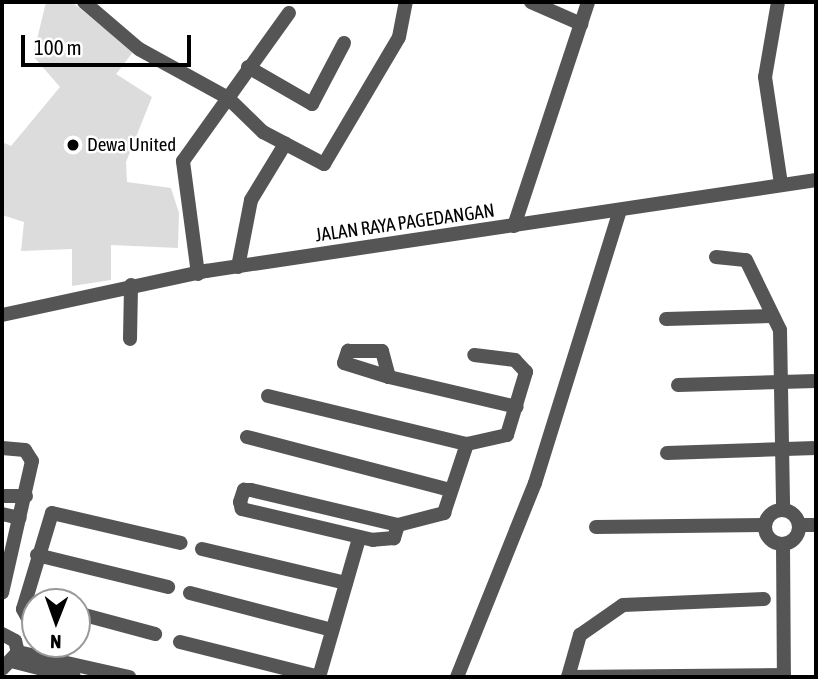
<!DOCTYPE html>
<style>
body{margin:0}
#map{position:relative;width:818px;height:679px;overflow:hidden;background:#fff;font-family:"Asap Condensed",sans-serif}
div>[style]{position:absolute}
.green>*{inset:0;background:#dcdcdc}
.minor>*{height:14px;margin:-7px;padding:0 7px;transform-origin:7px;border-radius:7px;background:#555}
.minor>.ring{margin:-7px;padding:0;box-sizing:content-box;background:none;border:14px solid #555;border-radius:50%}
.tertiary>*{height:14px;margin:-7px;padding:0 7px;transform-origin:7px;border-radius:7px;background:#555}
.dots>*{width:19px;height:19px;translate:-50% -50%;box-sizing:border-box;border:4px solid #fff;border-radius:50%}
span{translate:-50% -50%;white-space:nowrap;text-align:center;line-height:1.15;-webkit-text-stroke:5px #fff;paint-order:stroke}
.poi-label{font-size:19px;color:#000}
.left{translate:0 -50%;text-align:left}
.street-label{font-size:19px;color:#000}
.frame{position:absolute;inset:0;border:4px solid #000;pointer-events:none}
.north{position:absolute;left:21px;top:588px;width:70px;height:70px;box-sizing:border-box;background:#fff;border:2px solid #999;border-radius:50%;rotate:181deg;font-size:19px;font-weight:700;line-height:28px;text-align:center;color:#000}
.north::after{content:'';display:block;margin:auto;width:24px;height:32px;background:#000;clip-path:polygon(50% 0,100% 100%,50% 72%,0 100%)}
.scale{position:absolute;left:21px;top:35px;width:170px;height:32px;box-sizing:border-box;border:4px solid #000;border-top:0;padding-left:9px;font-size:21px;line-height:24px;white-space:nowrap;color:#000;-webkit-text-stroke:5px #fff;paint-order:stroke}
</style>
<div id="map">
<div class="green">
<i style="clip-path:polygon(46px 2px,72px 2px,133px 52px,116px 74px,152px 97px,126px 162px,127px 182px,171px 188px,179px 213px,178px 248px,111px 245px,111px 280px,72px 286px,72px 249px,21px 251px,24px 222px,2px 215px,2px 142px,11px 146px,60px 87px,33px 56px)"></i>
</div>
<div class="minor">
<i style="left:84px;top:2px;width:72px;rotate:40.5deg"></i>
<i style="left:139px;top:49px;width:102px;rotate:28.8deg"></i>
<i style="left:228px;top:98px;width:49px;rotate:44.2deg"></i>
<i style="left:263px;top:132px;width:69px;rotate:27.7deg"></i>
<i style="left:324px;top:164px;width:147px;rotate:-59.4deg"></i>
<i style="left:399px;top:37px;width:36px;rotate:-79deg"></i>
<i style="left:531px;top:2px;width:55px;rotate:23.7deg"></i>
<i style="left:778px;top:2px;width:76px;rotate:99.8deg"></i>
<i style="left:765px;top:77px;width:108px;rotate:81.5deg"></i>
<i style="left:248px;top:67px;width:74px;rotate:30deg"></i>
<i style="left:312px;top:104px;width:69px;rotate:-62.3deg"></i>
<i style="left:514px;top:226px;width:236px;rotate:-71.7deg"></i>
<i style="left:716px;top:257px;width:30px;rotate:6deg"></i>
<i style="left:746px;top:260px;width:78px;rotate:64.1deg"></i>
<i style="left:780px;top:330px;width:180px;rotate:89deg"></i>
<i style="left:238px;top:267px;width:68px;rotate:-79deg"></i>
<i style="left:251px;top:200px;width:66px;rotate:-58.7deg"></i>
<i style="left:198px;top:274px;width:114px;rotate:-97.6deg"></i>
<i style="left:183px;top:161px;width:182px;rotate:-54.4deg"></i>
<i style="left:666px;top:319px;width:106px;rotate:-1.6deg"></i>
<i style="left:130px;top:339px;width:54px;rotate:-88.9deg"></i>
<i style="left:348px;top:351px;width:34px"></i>
<i style="left:382px;top:351px;width:27px;rotate:75deg"></i>
<i style="left:389px;top:377px;width:47px;rotate:-162.7deg"></i>
<i style="left:344px;top:363px;width:13px;rotate:-72deg"></i>
<i style="left:389px;top:377px;width:131px;rotate:13.2deg"></i>
<i style="left:678px;top:385px;width:138px;rotate:-1.7deg"></i>
<i style="left:268px;top:396px;width:205px;rotate:13.6deg"></i>
<i style="left:247px;top:437px;width:210px;rotate:14.6deg"></i>
<i style="left:2px;top:448px;width:23px;rotate:5deg"></i>
<i style="left:25px;top:450px;width:13px;rotate:58deg"></i>
<i style="left:32px;top:461px;width:135px;rotate:102.8deg"></i>
<i style="left:667px;top:453px;width:149px;rotate:-1.9deg"></i>
<i style="left:2px;top:496px;width:24px"></i>
<i class="ring" style="left:765px;top:510px;width:20px;height:20px"></i>
<i style="left:2px;top:514px;width:18px;rotate:13deg"></i>
<i style="left:398px;top:525px;width:14px;rotate:107deg"></i>
<i style="left:394px;top:538px;width:21px;rotate:175deg"></i>
<i style="left:373px;top:540px;width:135px;rotate:-166.7deg"></i>
<i style="left:242px;top:509px;width:7px;rotate:-106deg"></i>
<i style="left:240px;top:502px;width:13px;rotate:-72deg"></i>
<i style="left:244px;top:490px;width:7px"></i>
<i style="left:251px;top:490px;width:151px;rotate:13.4deg"></i>
<i style="left:398px;top:525px;width:48px;rotate:-14.6deg"></i>
<i style="left:444px;top:513px;width:73px;rotate:-71.6deg"></i>
<i style="left:467px;top:444px;width:41px;rotate:-12.7deg"></i>
<i style="left:507px;top:435px;width:66px;rotate:-73.2deg"></i>
<i style="left:526px;top:372px;width:16px;rotate:-133deg"></i>
<i style="left:515px;top:360px;width:41px;rotate:-173deg"></i>
<i style="left:799px;top:525px;width:17px"></i>
<i style="left:596px;top:527px;width:169px;rotate:-0.7deg"></i>
<i style="left:783px;top:544px;width:133px;rotate:89.6deg"></i>
<i style="left:202px;top:549px;width:148px;rotate:13.3deg"></i>
<i style="left:37px;top:555px;width:135px;rotate:13.7deg"></i>
<i style="left:190px;top:593px;width:147px;rotate:14.6deg"></i>
<i style="left:77px;top:613px;width:81px;rotate:15.1deg"></i>
<i style="left:35px;top:631px;width:25px;rotate:-119deg"></i>
<i style="left:23px;top:609px;width:100px;rotate:-73.2deg"></i>
<i style="left:52px;top:513px;width:132px;rotate:13.1deg"></i>
<i style="left:2px;top:634px;width:15px;rotate:28deg"></i>
<i style="left:15px;top:641px;width:11px;rotate:75deg"></i>
<i style="left:18px;top:652px;width:23px;rotate:133deg"></i>
<i style="left:180px;top:642px;width:143px;rotate:14.1deg"></i>
<i style="left:18px;top:652px;width:114px;rotate:12.7deg"></i>
<i style="left:15px;top:662px;width:61px;rotate:14.3deg"></i>
<i style="left:319px;top:677px;width:145px;rotate:-73.9deg"></i>
<i style="left:457px;top:677px;width:209px;rotate:-68.1deg"></i>
<i style="left:535px;top:483px;width:286px;rotate:-72.7deg"></i>
<i style="left:568px;top:677px;width:44px;rotate:-74.1deg"></i>
<i style="left:580px;top:635px;width:52px;rotate:-34.9deg"></i>
<i style="left:623px;top:605px;width:141px;rotate:-2.4deg"></i>
<i style="left:568px;top:677px;width:216px;rotate:-0.5deg"></i>
</div>
<div class="tertiary">
<i style="left:2px;top:315px;width:209px;rotate:-12.2deg"></i>
<i style="left:206px;top:271px;width:617px;rotate:-8.48deg"></i>
</div>
<div class="dots">
<i style="left:73px;top:145px;background:#000"></i>
</div>
<div class="poi-label">
<span class="left" style="left:87px;top:145px">Dewa United</span>
</div>
<div class="street-label">
<span style="left:405px;top:223px;rotate:-8deg">JALAN RAYA PAGEDANGAN</span>
</div>
<div class="frame"></div>
<div class="north">N</div>
<div class="scale">100 m</div>
</div>
